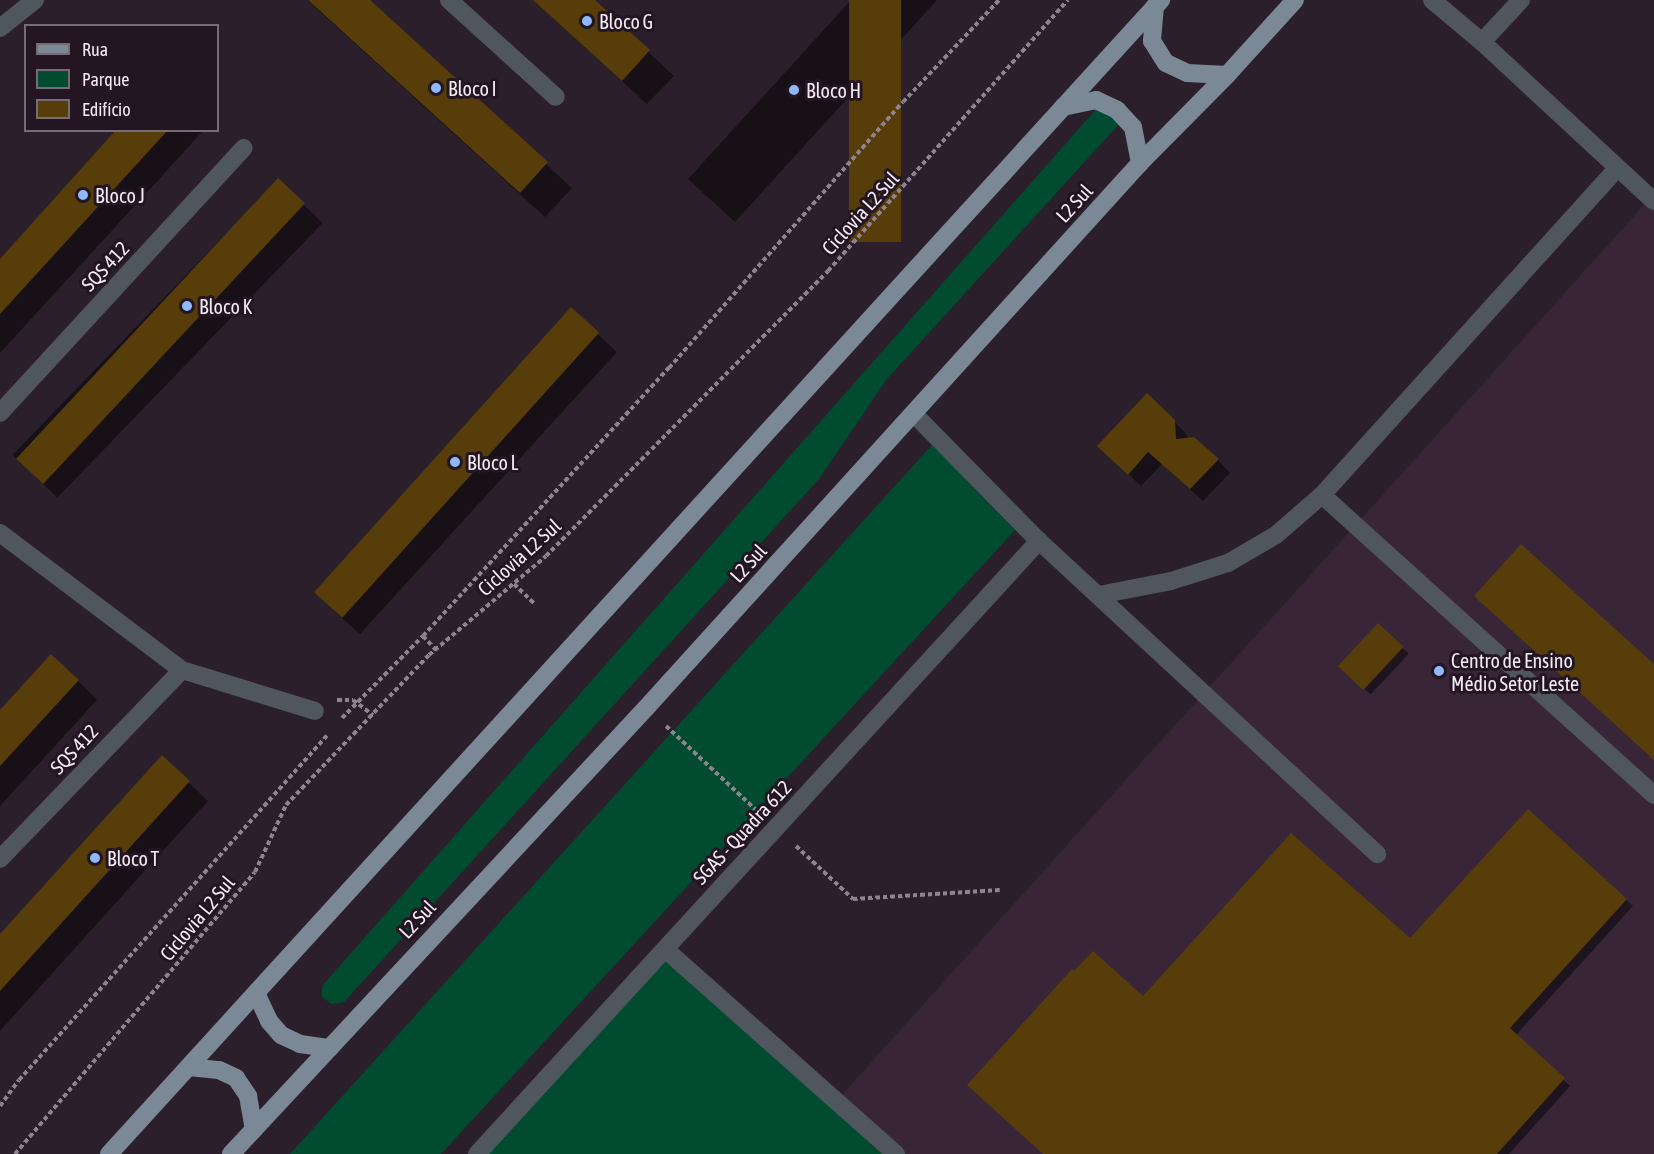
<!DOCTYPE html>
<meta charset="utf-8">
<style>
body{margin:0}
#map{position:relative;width:1654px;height:1154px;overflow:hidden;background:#2c1f2c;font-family:"Asap Condensed",sans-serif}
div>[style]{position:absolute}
.built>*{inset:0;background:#382638}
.green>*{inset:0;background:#014c31}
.shadow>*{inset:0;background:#0007;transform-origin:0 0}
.building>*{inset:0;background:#573d0a;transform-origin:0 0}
.path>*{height:4px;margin-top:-2px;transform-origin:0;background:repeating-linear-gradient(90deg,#8e838e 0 4.5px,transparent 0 7.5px)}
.minor>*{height:18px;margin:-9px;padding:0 9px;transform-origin:9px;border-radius:9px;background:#50565d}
.major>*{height:18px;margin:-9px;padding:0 9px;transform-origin:9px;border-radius:9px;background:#7b8896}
.dots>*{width:16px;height:16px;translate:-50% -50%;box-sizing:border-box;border:3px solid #231522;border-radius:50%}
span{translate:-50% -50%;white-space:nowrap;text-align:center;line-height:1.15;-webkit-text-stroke:6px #231522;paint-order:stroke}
.poi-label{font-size:20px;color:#f4ebf3}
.left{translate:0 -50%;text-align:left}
.street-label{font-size:20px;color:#f4ebf3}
.legend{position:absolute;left:24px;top:24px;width:195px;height:108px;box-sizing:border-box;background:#231522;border:2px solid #776b76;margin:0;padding:8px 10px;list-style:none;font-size:18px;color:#f4ebf3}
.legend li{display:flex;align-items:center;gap:12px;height:30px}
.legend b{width:30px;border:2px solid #776b76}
</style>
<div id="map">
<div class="built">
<i style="clip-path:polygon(1654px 194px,1654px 1154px,800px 1154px,794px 1148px)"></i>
</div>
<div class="green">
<i style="clip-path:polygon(1099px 106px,1120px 123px,886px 380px,819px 479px,344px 1002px,332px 1004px,322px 997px,322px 986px)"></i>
<i style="clip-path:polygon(932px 445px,1015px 530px,441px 1154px,290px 1154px)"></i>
<i style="clip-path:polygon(665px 949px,882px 1154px,477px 1154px)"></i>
</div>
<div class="shadow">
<i style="clip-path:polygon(307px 0,368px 0,572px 188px,545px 217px)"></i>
<i style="clip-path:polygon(533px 0,593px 0,674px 76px,647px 104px)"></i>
<i style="clip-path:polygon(851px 0,937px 0,735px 222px,688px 179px)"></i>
<i style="clip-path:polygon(118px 130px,204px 130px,0 353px,0 261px)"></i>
<i style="left:278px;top:180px;width:62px;height:382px;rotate:44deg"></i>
<i style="clip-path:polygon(571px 309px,617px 352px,360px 634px,333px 610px)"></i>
<i style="clip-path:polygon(1174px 421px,1187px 435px,1188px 439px,1218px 460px,1230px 473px,1203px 501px,1162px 464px,1141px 486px,1112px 459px)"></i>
<i style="left:1378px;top:625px;width:42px;height:56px;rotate:43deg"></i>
<i style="clip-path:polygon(78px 681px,97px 700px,0 806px,0 712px)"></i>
<i style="clip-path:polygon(162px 757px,208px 801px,0 1031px,0 936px)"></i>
<i style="clip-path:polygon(1626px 900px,1633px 906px,1516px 1035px,1570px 1086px,1509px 1154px,1045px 1154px,1143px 998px,1411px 940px)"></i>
</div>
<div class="building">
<i style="clip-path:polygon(308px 0,370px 0,548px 162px,520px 193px)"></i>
<i style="clip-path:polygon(533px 0,595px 0,650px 50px,622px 81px)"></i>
<i style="left:849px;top:0;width:52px;height:242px"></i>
<i style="clip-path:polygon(116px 130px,168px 130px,0 314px,0 259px)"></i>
<i style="left:278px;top:178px;width:37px;height:384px;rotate:43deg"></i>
<i style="left:571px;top:307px;width:38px;height:384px;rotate:42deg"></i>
<i style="clip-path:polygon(1147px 393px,1175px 420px,1176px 439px,1194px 437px,1219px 459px,1190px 489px,1148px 452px,1128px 475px,1097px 446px)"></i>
<i style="clip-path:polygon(1521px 544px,1654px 664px,1654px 760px,1474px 596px)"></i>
<i style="left:1378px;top:623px;width:35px;height:59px;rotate:43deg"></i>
<i style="clip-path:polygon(51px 654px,79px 680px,0 766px,0 710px)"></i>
<i style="clip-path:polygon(162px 755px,190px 781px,0 991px,0 934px)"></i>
<i style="clip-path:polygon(1528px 809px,1627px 899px,1510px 1028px,1565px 1078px,1497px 1154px,1043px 1154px,967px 1085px,1072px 969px,1074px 971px,1093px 951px,1143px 996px,1291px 833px,1410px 938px)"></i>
</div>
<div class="path">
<i style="left:514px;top:584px;width:29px;rotate:44deg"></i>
<i style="left:423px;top:636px;width:19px;rotate:47deg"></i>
<i style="left:337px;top:700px;width:16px"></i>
<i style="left:353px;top:700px;width:25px;rotate:37deg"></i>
<i style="left:342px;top:718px;width:115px;rotate:-45.4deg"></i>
<i style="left:423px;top:636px;width:364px;rotate:-47.5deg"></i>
<i style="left:669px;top:368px;width:354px;rotate:-48.7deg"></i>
<i style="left:903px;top:102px;width:140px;rotate:-46.7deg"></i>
<i style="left:666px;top:726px;width:125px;rotate:43deg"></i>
<i style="left:796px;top:846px;width:78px;rotate:42.9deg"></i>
<i style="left:853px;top:899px;width:147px;rotate:-3.5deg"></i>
<i style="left:0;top:1106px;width:32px;rotate:-54deg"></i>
<i style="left:19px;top:1080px;width:462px;rotate:-48.2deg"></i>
<i style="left:15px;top:1154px;width:370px;rotate:-49.6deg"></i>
<i style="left:255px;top:872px;width:74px;rotate:-65.2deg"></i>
<i style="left:286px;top:805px;width:207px;rotate:-46.4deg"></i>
<i style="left:429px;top:655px;width:153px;rotate:-40.2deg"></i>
<i style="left:546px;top:556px;width:401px;rotate:-45.3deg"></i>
<i style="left:828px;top:271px;width:362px;rotate:-48.5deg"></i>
</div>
<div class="minor">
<i style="left:449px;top:0;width:144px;rotate:42.2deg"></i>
<i style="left:1432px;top:0;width:65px;rotate:40deg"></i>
<i style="left:1482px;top:42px;width:234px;rotate:42.8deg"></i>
<i style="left:0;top:28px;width:45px;rotate:-38.7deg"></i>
<i style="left:1482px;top:42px;width:57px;rotate:-47.1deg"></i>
<i style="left:0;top:413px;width:360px;rotate:-47.4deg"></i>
<i style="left:914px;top:414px;width:178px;rotate:45.5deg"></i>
<i style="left:1039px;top:541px;width:461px;rotate:42.8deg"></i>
<i style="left:1322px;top:495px;width:447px;rotate:42.1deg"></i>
<i style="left:0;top:533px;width:228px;rotate:37deg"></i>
<i style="left:182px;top:670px;width:139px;rotate:17.1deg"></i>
<i style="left:1099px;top:595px;width:73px;rotate:-11deg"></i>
<i style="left:1171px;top:581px;width:60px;rotate:-17.5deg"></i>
<i style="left:1228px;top:563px;width:56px;rotate:-30.3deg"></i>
<i style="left:1276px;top:535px;width:61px;rotate:-41deg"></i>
<i style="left:1322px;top:495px;width:440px;rotate:-47.9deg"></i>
<i style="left:0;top:859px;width:262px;rotate:-46.1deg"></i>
<i style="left:665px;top:949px;width:309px;rotate:41.6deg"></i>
<i style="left:477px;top:1154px;width:832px;rotate:-47.49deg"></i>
</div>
<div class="major">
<i style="left:1155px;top:6px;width:35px;rotate:95deg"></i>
<i style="left:1152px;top:41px;width:26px;rotate:58deg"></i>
<i style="left:1166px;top:63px;width:23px;rotate:25deg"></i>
<i style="left:1187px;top:73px;width:40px;rotate:2.9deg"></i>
<i style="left:1063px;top:107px;width:34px;rotate:-12deg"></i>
<i style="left:1096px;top:100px;width:23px;rotate:25deg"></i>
<i style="left:1117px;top:110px;width:23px;rotate:47deg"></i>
<i style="left:1133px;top:127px;width:37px;rotate:79deg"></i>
<i style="left:257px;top:995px;width:29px;rotate:65deg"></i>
<i style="left:269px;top:1021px;width:18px;rotate:49deg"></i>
<i style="left:281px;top:1035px;width:21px;rotate:25deg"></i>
<i style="left:300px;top:1044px;width:30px;rotate:8deg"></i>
<i style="left:189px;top:1067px;width:30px;rotate:6deg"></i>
<i style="left:219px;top:1070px;width:19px;rotate:25deg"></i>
<i style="left:236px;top:1078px;width:22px;rotate:56deg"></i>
<i style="left:248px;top:1096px;width:34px;rotate:80deg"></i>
<i style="left:109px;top:1154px;width:1562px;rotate:-47.65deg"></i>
<i style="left:231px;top:1154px;width:609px;rotate:-47.06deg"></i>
<i style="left:646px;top:708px;width:736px;rotate:-47.81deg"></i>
<i style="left:1140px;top:163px;width:124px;rotate:-45.3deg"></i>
<i style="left:1227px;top:75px;width:101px;rotate:-47.8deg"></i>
</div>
<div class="dots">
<i style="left:587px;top:21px;background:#90b8fd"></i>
<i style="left:436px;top:88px;background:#90b8fd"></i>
<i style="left:794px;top:90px;background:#90b8fd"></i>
<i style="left:83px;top:195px;background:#90b8fd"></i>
<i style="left:187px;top:306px;background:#90b8fd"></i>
<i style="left:455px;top:462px;background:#90b8fd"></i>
<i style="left:1439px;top:671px;background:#90b8fd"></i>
<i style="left:95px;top:858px;background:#90b8fd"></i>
</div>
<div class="poi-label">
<span class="left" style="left:599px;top:21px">Bloco G</span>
<span class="left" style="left:448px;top:88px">Bloco I</span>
<span class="left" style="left:806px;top:90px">Bloco H</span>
<span class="left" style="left:95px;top:195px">Bloco J</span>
<span class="left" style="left:199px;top:306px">Bloco K</span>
<span class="left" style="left:467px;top:462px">Bloco L</span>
<span class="left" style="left:1451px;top:672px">Centro de Ensino<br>Médio Setor Leste</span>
<span class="left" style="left:107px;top:858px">Bloco T</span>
</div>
<div class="street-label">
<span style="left:1074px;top:203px;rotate:-48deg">L2 Sul</span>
<span style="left:860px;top:213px;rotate:-48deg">Ciclovia L2 Sul</span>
<span style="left:105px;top:266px;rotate:-47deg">SQS 412</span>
<span style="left:519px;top:557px;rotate:-42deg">Ciclovia L2 Sul</span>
<span style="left:748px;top:563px;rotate:-48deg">L2 Sul</span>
<span style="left:74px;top:749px;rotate:-47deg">SQS 412</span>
<span style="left:742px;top:832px;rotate:-47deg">SGAS - Quadra 612</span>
<span style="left:197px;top:918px;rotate:-50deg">Ciclovia L2 Sul</span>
<span style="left:417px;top:919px;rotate:-47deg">L2 Sul</span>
</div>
<ul class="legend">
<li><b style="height:8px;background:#7b8896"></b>Rua</li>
<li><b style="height:16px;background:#014c31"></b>Parque</li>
<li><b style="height:16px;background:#573d0a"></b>Edifício</li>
</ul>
</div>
